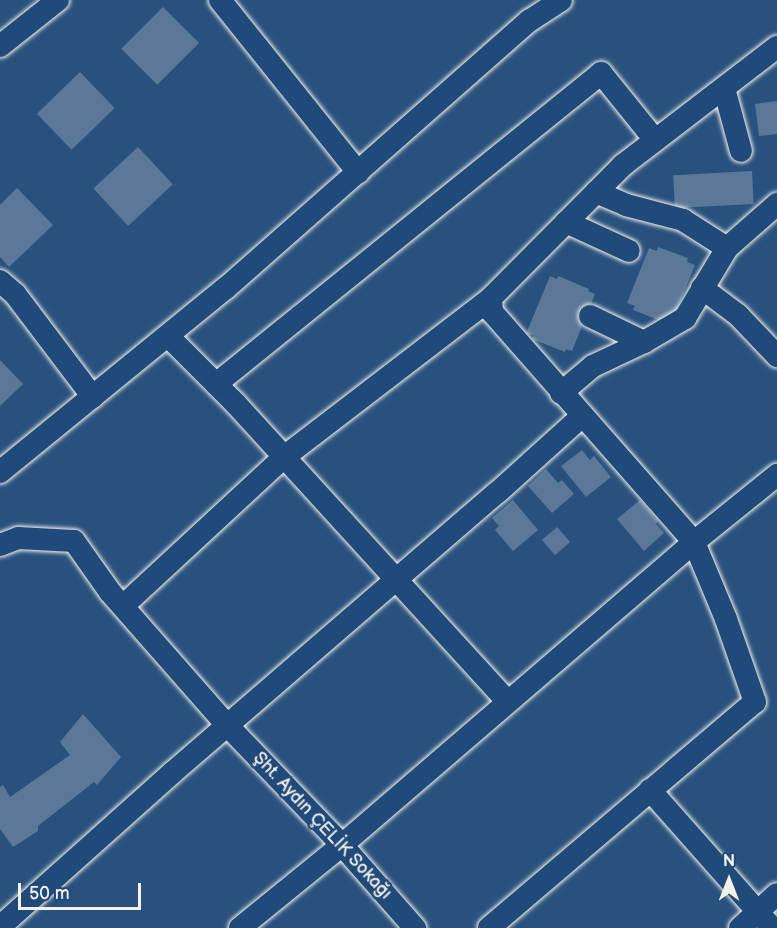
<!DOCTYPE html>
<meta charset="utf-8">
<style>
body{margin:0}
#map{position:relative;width:777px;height:928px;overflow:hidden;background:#28517e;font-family:"Balsamiq Sans",sans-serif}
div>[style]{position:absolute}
.building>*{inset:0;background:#5b7899;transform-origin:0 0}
.roads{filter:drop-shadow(0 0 2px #f4f1e8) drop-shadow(0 0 2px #f4f1e8)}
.minor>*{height:22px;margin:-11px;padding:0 11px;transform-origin:11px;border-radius:11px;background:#1f4a7a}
span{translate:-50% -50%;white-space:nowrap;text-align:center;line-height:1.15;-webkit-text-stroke:5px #1f4a7a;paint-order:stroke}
.street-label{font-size:18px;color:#f4f1e8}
.north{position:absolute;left:699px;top:850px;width:60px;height:60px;-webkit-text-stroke:4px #1f4a7a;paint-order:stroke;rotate:0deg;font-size:16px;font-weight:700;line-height:24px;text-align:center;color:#f4f1e8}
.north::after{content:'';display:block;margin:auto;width:21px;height:27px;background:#f4f1e8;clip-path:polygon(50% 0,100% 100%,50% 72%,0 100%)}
.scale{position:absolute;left:18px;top:883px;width:123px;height:27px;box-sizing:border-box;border:3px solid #f4f1e8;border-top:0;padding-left:8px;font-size:18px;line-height:21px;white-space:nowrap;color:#f4f1e8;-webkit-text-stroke:4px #1f4a7a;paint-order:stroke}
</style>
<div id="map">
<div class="building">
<i style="left:163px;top:7px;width:51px;height:59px;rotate:45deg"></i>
<i style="left:80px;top:72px;width:50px;height:60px;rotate:46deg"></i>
<i style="clip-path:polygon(777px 101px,777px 134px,759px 136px,755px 104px)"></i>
<i style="left:138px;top:147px;width:51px;height:61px;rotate:47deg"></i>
<i style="left:752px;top:171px;width:33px;height:79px;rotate:87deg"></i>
<i style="clip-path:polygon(17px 188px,53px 225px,9px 267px,0 257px,0 205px)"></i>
<i style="clip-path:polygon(658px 247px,688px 258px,687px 262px,695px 265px,672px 321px,666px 323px,633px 310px,635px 306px,627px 303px,649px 248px,657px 251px)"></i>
<i style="clip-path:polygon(550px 276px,557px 279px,558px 276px,589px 289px,588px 291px,595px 294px,572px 351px,566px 349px,565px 352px,532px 339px,534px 335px,526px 334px)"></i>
<i style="clip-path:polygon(0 360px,23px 384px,0 406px)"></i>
<i style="clip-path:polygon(582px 450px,590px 460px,594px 456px,611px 477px,586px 497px,561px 466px)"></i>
<i style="clip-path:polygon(546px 469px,558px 483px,562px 480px,574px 494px,552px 513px,528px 486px)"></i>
<i style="clip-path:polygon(513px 500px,538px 530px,513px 551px,495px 530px,499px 526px,492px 518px)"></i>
<i style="clip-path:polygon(640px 500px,658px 521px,656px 524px,664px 533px,644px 551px,617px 519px)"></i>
<i style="left:557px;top:527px;width:20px;height:20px;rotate:49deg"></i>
<i style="clip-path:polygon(83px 714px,121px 757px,97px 785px,94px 782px,38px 826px,38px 831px,13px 847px,0 829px,0 787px,3px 785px,10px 797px,70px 755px,60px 742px)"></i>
</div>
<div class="roads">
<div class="minor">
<i style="left:220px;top:0;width:221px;rotate:51.3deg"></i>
<i style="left:0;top:46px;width:74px;rotate:-38.4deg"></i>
<i style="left:724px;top:88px;width:65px;rotate:74.9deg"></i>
<i style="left:596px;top:192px;width:33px;rotate:23deg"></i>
<i style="left:626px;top:205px;width:59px;rotate:14.7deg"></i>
<i style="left:683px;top:220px;width:52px;rotate:32.5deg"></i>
<i style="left:566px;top:222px;width:69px;rotate:24.7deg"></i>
<i style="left:0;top:281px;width:20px;rotate:41deg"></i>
<i style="left:15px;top:294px;width:129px;rotate:52.9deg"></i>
<i style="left:702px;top:288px;width:45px;rotate:36.9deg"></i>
<i style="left:738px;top:315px;width:57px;rotate:46.4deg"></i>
<i style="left:590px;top:316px;width:60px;rotate:25.7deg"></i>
<i style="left:168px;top:336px;width:95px;rotate:45deg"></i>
<i style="left:235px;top:403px;width:403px;rotate:47.6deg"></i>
<i style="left:216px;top:384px;width:495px;rotate:-38.9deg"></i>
<i style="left:601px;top:73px;width:86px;rotate:51.1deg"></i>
<i style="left:561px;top:393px;width:42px;rotate:-40.2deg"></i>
<i style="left:593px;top:366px;width:56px;rotate:-25.2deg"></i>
<i style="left:644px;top:342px;width:48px;rotate:-30.3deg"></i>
<i style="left:685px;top:318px;width:82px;rotate:-59deg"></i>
<i style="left:727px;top:248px;width:67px;rotate:-41.3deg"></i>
<i style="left:0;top:472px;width:291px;rotate:-39.2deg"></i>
<i style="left:226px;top:288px;width:404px;rotate:-41.4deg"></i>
<i style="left:529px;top:21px;width:38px;rotate:-33deg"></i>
<i style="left:0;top:545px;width:19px;rotate:-21deg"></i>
<i style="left:18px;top:538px;width:56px;rotate:3.1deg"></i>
<i style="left:74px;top:541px;width:62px;rotate:54.8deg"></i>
<i style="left:110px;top:592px;width:177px;rotate:48.7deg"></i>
<i style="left:227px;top:725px;width:166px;rotate:46.2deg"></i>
<i style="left:342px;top:845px;width:111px;rotate:48.7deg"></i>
<i style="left:123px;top:606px;width:219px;rotate:-42.8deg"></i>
<i style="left:284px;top:457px;width:261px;rotate:-37.5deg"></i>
<i style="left:491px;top:298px;width:187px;rotate:-45.2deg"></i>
<i style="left:623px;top:165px;width:194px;rotate:-37.5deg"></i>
<i style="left:650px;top:790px;width:184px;rotate:48.5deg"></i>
<i style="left:2px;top:925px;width:228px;rotate:-41.8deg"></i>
<i style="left:172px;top:773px;width:430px;rotate:-40.8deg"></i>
<i style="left:498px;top:492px;width:113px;rotate:-42.1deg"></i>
<i style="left:240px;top:928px;width:132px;rotate:-39.1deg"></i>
<i style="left:342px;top:845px;width:464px;rotate:-40.7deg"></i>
<i style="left:694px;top:542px;width:107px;rotate:-38.9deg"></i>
<i style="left:489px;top:928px;width:349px;rotate:-40.4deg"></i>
<i style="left:755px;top:702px;width:88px;rotate:-109.3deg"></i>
<i style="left:726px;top:619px;width:83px;rotate:-112.6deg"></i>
<i style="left:694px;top:542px;width:306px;rotate:-131.3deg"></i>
<i style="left:492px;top:312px;width:14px;rotate:-94deg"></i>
<i style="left:740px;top:928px;width:50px;rotate:-42.6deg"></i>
</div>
</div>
<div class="street-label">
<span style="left:322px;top:826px;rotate:47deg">Şht. Aydın ÇELİK Sokağı</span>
</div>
<div class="north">N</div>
<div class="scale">50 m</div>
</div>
